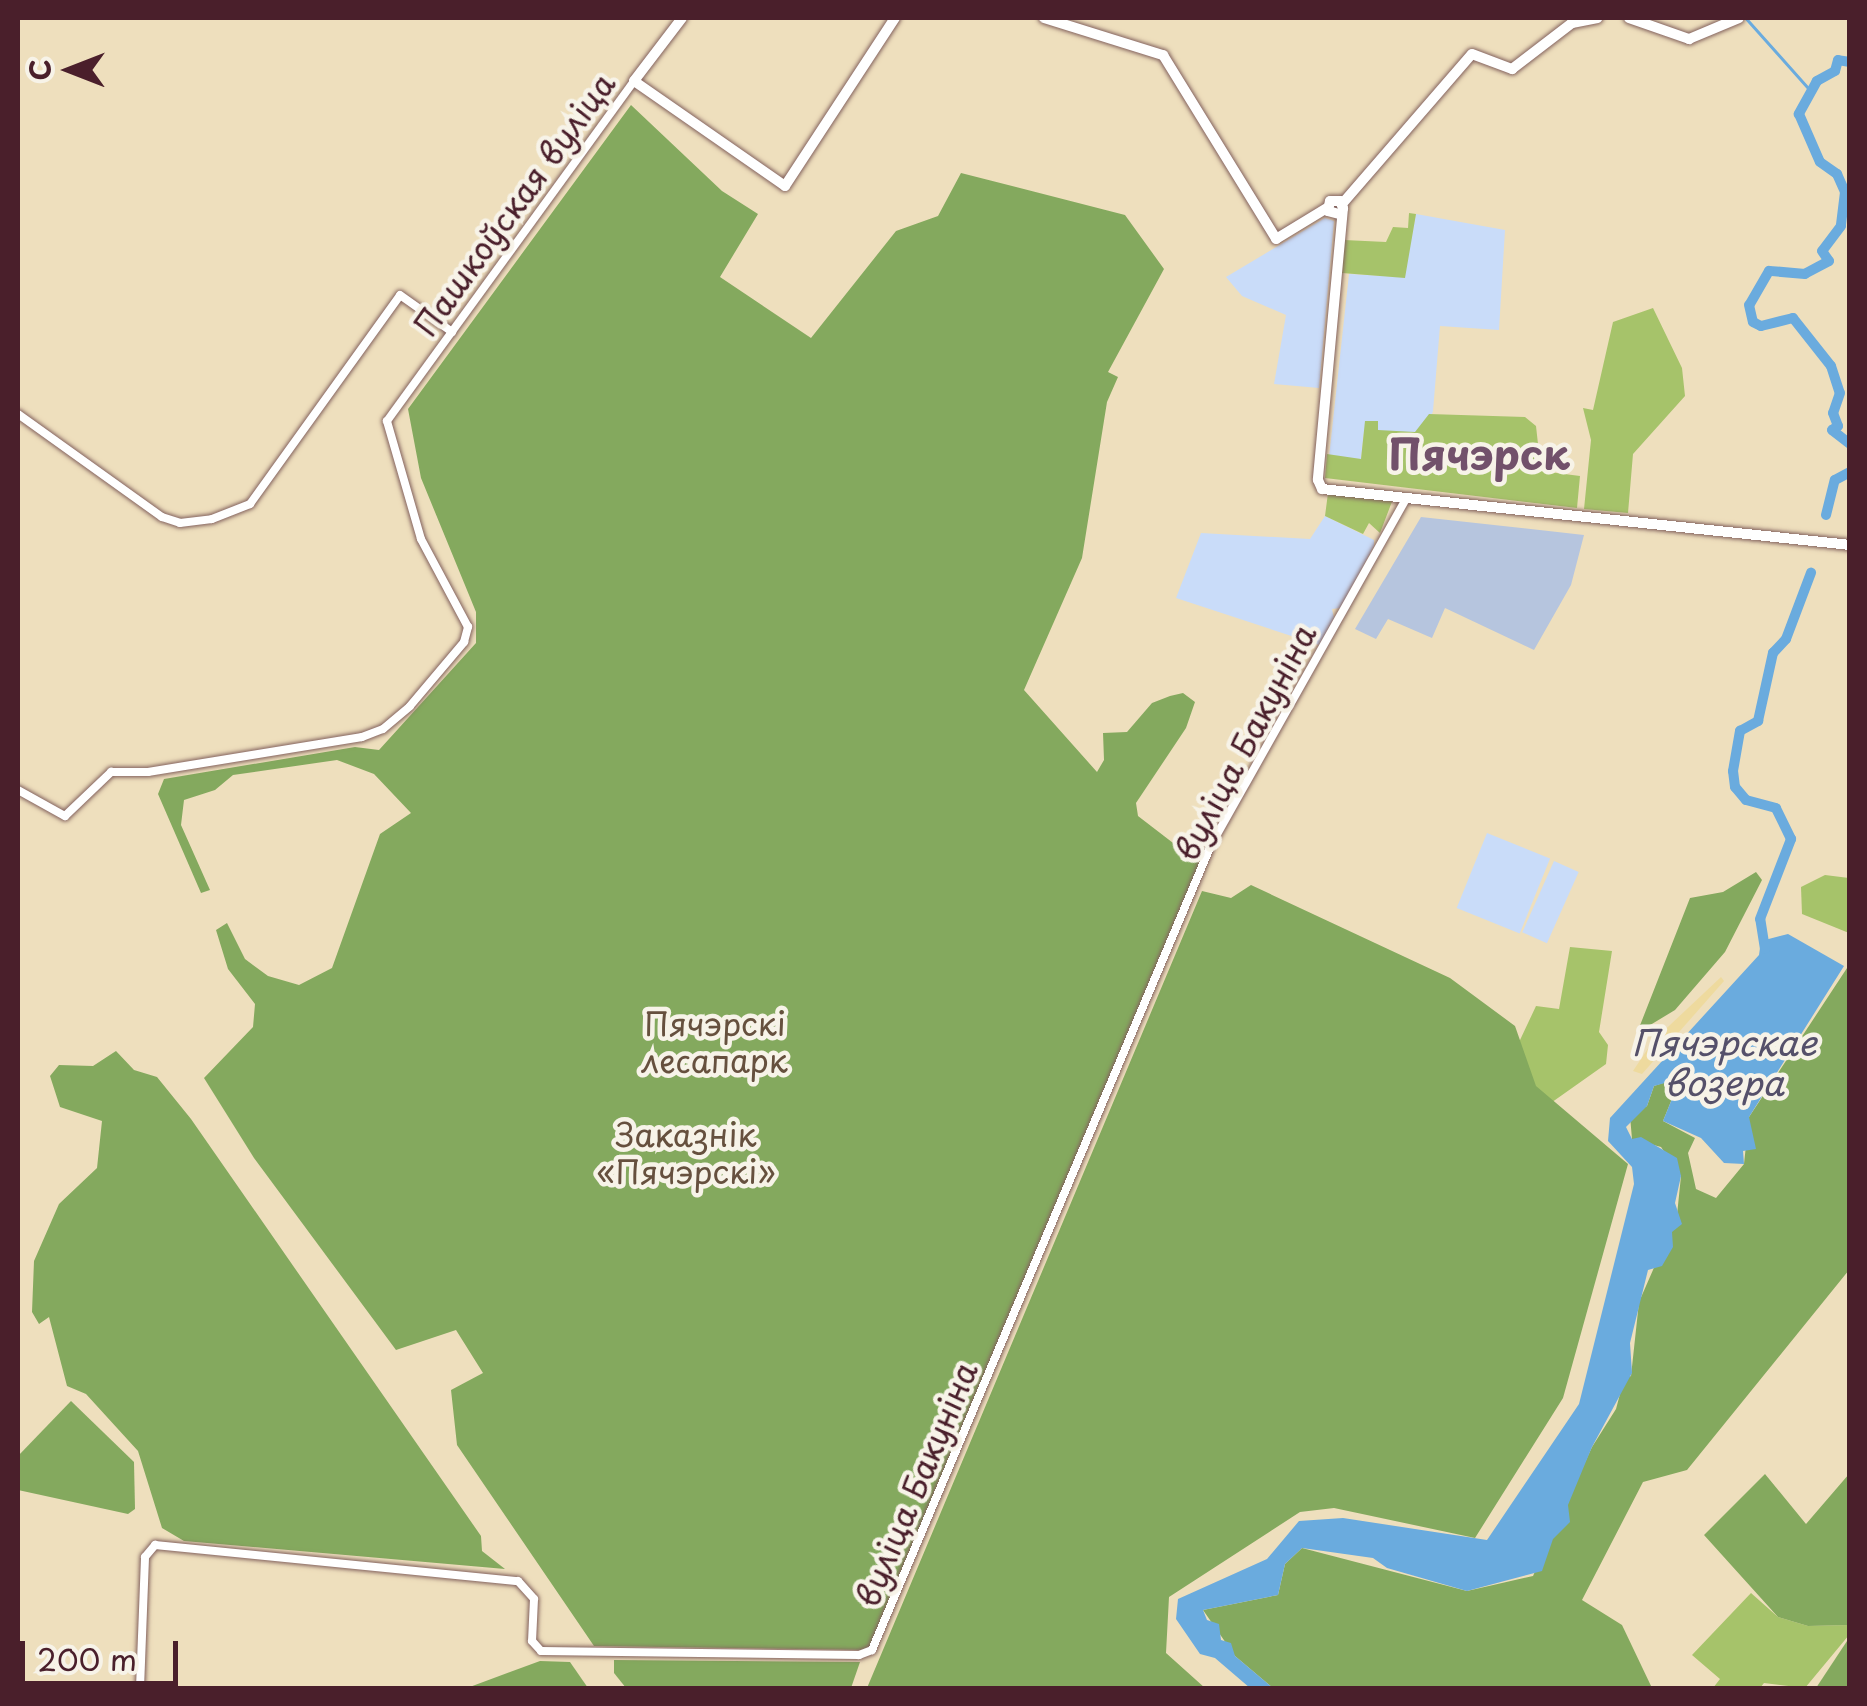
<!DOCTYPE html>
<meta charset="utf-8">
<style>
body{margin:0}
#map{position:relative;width:1867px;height:1706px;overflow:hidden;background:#eedfbd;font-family:"Playpen Sans",sans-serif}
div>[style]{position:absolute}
.built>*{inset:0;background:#c9dcf9;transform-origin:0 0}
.industrial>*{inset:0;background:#b6c5de}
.green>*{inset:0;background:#a6c36a}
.forest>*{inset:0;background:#84a95e}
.sand>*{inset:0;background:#eeda9e}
.water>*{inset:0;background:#6aabde}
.stream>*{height:2.5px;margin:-1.25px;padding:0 1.25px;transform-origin:1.25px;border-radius:1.25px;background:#6aabde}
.river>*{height:10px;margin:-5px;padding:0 5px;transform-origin:5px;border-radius:5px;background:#6aabde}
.roads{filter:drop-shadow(0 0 2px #83625e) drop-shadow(0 0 2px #83625e)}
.minor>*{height:8px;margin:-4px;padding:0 4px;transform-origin:4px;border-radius:4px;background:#fff}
.major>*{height:10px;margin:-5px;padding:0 5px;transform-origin:5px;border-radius:5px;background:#fff}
span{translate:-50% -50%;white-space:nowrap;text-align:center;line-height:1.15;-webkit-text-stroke:9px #f7f3e8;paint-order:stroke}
.street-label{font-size:32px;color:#4a1f2b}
.park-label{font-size:32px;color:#66503e}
.water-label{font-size:35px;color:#55506a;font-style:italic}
.district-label{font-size:42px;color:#72516b;font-weight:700}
.frame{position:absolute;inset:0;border:20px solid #4a1f2b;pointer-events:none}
.north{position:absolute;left:20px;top:20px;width:100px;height:100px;-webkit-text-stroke:8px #f7f3e8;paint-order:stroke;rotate:270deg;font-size:28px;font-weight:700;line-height:40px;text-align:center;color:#4a1f2b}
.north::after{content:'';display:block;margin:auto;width:35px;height:45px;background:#4a1f2b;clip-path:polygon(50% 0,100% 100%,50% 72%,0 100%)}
.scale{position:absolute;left:20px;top:1641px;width:158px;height:45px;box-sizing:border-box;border:5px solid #4a1f2b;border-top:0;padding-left:12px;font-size:30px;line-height:35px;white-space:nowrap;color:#4a1f2b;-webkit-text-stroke:8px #f7f3e8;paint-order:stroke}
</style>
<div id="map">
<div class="built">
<i style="clip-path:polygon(1416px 214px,1505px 230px,1499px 330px,1440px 326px,1433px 411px,1424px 437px,1364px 432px,1361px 459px,1329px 457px,1349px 274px,1404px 277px)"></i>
<i style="clip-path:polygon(1325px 218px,1334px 221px,1319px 388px,1274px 384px,1286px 315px,1242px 296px,1226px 277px)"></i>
<i style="clip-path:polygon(1325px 516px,1374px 540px,1374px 546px,1340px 608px,1332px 609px,1334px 618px,1319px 645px,1176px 598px,1201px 533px,1310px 539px)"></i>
<i style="left:1487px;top:833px;width:68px;height:81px;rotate:22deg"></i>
<i style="left:1554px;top:861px;width:27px;height:78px;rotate:24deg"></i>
</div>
<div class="industrial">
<i style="clip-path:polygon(1421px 517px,1584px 535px,1571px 585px,1534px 650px,1445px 608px,1432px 638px,1388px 619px,1376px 639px,1355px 629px)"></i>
</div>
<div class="green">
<i style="clip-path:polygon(1409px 213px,1416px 214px,1405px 278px,1342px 273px,1344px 240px,1386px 242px,1393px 227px,1408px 228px)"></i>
<i style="clip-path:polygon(1653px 308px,1682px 368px,1685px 396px,1633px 454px,1628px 513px,1584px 509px,1591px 440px,1583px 408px,1593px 410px,1613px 322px)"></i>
<i style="clip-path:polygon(1429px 414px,1525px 417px,1536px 426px,1541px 471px,1580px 476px,1577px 508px,1325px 478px,1327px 454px,1361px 459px,1365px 421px,1378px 421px,1378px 430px,1415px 432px)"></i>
<i style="clip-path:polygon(1328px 493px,1393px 499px,1380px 533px,1369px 523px,1363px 534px,1325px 516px)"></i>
<i style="clip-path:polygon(1825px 875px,1849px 878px,1849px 933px,1802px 914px,1801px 887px)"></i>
<i style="clip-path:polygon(1570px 947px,1612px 951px,1599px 1032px,1608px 1045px,1606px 1064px,1548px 1105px,1506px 1070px,1536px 1006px,1559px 1009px)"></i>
<i style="clip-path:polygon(1751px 1593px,1778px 1617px,1808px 1626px,1849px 1625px,1849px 1635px,1805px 1688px,1764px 1683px,1760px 1688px,1713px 1688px,1720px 1679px,1692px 1655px)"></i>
</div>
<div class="forest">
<i style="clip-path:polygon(631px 105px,722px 191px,758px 214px,720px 277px,811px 338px,896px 231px,938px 216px,961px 173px,1125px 215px,1164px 269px,1108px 372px,1118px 377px,1107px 402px,1082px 558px,1024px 690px,1097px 772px,1104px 760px,1103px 733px,1127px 732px,1152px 703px,1170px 696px,1183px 693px,1195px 702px,1186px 728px,1136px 803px,1138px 816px,1203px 866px,870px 1650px,594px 1646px,457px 1445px,451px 1390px,483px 1373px,456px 1330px,396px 1350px,254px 1158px,204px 1078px,253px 1027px,255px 1004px,228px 969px,216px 930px,227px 923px,245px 959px,268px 976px,299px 985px,332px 968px,380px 834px,411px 813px,374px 774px,337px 760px,233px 775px,215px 790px,184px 800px,181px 825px,210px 890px,201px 893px,158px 794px,164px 779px,355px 747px,379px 750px,476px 643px,476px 612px,421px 478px,408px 409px)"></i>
<i style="clip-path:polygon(1756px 872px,1762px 880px,1725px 952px,1675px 1010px,1637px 1033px,1690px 898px,1723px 892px)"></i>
<i style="clip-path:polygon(1251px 885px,1450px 978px,1515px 1026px,1536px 1086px,1628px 1164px,1563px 1398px,1475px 1538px,1334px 1508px,1300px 1512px,1169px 1597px,1166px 1653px,1205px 1688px,867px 1688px,1202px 891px,1231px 898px)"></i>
<i style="clip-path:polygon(1849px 965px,1849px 1270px,1687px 1470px,1643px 1482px,1582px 1600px,1622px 1625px,1652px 1688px,1273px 1688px,1235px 1656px,1203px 1610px,1278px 1595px,1285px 1564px,1302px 1548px,1467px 1591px,1533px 1576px,1592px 1447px,1616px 1409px,1624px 1379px,1631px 1376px,1639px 1302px,1677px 1215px,1681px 1176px,1661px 1147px,1632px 1139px,1630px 1116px,1647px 1106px,1654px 1086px,1672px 1080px,1676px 1089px,1663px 1121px,1695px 1138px,1688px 1153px,1696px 1189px,1716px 1198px,1744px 1164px,1749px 1117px)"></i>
<i style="clip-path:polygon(116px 1051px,134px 1070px,157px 1077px,191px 1119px,481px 1536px,482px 1551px,505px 1569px,184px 1541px,162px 1528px,138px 1451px,86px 1394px,67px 1386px,49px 1317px,39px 1324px,32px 1312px,34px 1261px,59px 1204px,97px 1168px,102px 1121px,60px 1107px,50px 1076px,59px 1065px,93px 1066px)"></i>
<i style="clip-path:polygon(71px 1401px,134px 1462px,135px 1509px,128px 1514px,18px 1490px,18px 1456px)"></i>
<i style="clip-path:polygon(1765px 1474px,1806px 1524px,1849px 1474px,1849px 1625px,1808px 1626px,1778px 1617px,1704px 1535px)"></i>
<i style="clip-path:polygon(1849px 1638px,1849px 1688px,1816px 1688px)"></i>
<i style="clip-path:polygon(614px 1660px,860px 1662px,851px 1688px,626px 1688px,614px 1673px)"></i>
<i style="clip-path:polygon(540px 1661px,570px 1662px,588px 1688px,467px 1688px)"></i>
</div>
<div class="sand">
<i style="clip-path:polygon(1721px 977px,1724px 981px,1642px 1074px,1633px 1071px,1653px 1041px)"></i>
</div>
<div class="water">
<i style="clip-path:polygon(1788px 934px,1844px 966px,1749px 1117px,1756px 1149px,1743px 1151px,1744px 1164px,1724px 1163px,1701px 1138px,1663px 1121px,1676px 1089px,1672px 1081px,1654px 1086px,1647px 1106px,1626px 1127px,1632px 1139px,1641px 1137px,1677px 1158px,1681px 1176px,1675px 1203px,1682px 1224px,1672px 1232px,1673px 1247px,1662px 1266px,1648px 1270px,1630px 1343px,1632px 1373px,1592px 1447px,1568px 1505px,1570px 1522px,1553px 1539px,1542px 1571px,1467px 1591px,1387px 1568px,1373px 1558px,1302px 1548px,1285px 1564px,1278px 1595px,1203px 1610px,1207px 1620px,1219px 1624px,1221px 1640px,1231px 1643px,1235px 1656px,1273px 1688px,1250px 1688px,1215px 1658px,1200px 1654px,1176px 1619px,1178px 1599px,1267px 1559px,1299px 1521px,1343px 1518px,1487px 1540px,1579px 1404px,1634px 1184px,1632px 1167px,1608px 1141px,1610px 1118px,1759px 955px,1761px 941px)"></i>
</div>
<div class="stream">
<i style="left:1746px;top:18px;width:98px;rotate:48.3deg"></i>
</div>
<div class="river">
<i style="left:1850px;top:62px;width:12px;rotate:-171deg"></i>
<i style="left:1838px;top:60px;width:11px;rotate:105deg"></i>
<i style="left:1835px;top:71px;width:21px;rotate:151deg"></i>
<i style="left:1817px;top:81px;width:38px;rotate:119deg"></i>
<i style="left:1799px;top:114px;width:52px;rotate:66.4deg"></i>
<i style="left:1820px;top:162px;width:21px;rotate:35deg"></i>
<i style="left:1837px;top:174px;width:20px;rotate:66deg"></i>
<i style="left:1845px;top:192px;width:34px;rotate:97deg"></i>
<i style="left:1841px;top:226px;width:31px;rotate:127deg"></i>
<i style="left:1822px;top:251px;width:12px;rotate:55deg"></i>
<i style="left:1829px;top:261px;width:27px;rotate:152deg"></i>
<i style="left:1805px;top:274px;width:36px;rotate:-175deg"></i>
<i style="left:1769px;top:271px;width:39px;rotate:120deg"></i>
<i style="left:1749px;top:305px;width:17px;rotate:77deg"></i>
<i style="left:1753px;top:322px;width:9px;rotate:27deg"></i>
<i style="left:1761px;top:326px;width:33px;rotate:-14deg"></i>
<i style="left:1793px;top:318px;width:61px;rotate:51.6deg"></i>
<i style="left:1831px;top:366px;width:28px;rotate:72deg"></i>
<i style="left:1840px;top:393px;width:21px;rotate:109deg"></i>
<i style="left:1833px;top:413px;width:14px;rotate:69deg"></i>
<i style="left:1838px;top:426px;width:7px;rotate:146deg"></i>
<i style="left:1832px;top:430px;width:23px;rotate:38deg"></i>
<i style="left:1826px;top:515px;width:36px;rotate:-76deg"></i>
<i style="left:1835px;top:480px;width:17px;rotate:-28deg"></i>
<i style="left:1765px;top:949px;width:30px;rotate:-99deg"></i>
<i style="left:1760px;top:919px;width:86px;rotate:-68.8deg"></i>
<i style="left:1791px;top:839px;width:34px;rotate:-116deg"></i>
<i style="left:1776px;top:808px;width:31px;rotate:-165deg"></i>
<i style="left:1746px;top:800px;width:17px;rotate:-130deg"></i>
<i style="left:1735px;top:787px;width:16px;rotate:-97deg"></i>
<i style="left:1733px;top:771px;width:41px;rotate:-80.1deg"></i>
<i style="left:1740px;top:731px;width:21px;rotate:-29deg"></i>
<i style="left:1758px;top:721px;width:70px;rotate:-77.6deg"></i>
<i style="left:1773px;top:653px;width:19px;rotate:-47deg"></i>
<i style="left:1786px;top:639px;width:71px;rotate:-69.3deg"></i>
</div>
<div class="roads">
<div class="minor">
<i style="left:18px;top:414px;width:177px;rotate:35.6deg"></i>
<i style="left:162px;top:517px;width:19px;rotate:18deg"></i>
<i style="left:180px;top:523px;width:32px;rotate:-7deg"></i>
<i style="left:212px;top:519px;width:41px;rotate:-21.5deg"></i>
<i style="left:250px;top:504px;width:257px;rotate:-54.3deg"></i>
<i style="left:400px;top:295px;width:64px;rotate:35.4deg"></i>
<i style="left:18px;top:790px;width:54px;rotate:29deg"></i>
<i style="left:65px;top:816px;width:64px;rotate:-43.7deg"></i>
<i style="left:111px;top:772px;width:37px"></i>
<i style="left:148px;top:772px;width:217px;rotate:-9.3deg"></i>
<i style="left:362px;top:737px;width:22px;rotate:-21deg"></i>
<i style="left:383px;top:729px;width:35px;rotate:-40deg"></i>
<i style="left:410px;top:706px;width:84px;rotate:-49.8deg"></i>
<i style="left:464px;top:642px;width:16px;rotate:-75deg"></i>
<i style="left:468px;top:627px;width:100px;rotate:-118.1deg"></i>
<i style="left:421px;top:539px;width:123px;rotate:-106.1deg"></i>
<i style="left:387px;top:421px;width:420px;rotate:-54deg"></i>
<i style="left:140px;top:1688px;width:131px;rotate:-87.8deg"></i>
<i style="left:145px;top:1557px;width:16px;rotate:-50deg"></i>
<i style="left:155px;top:1545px;width:365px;rotate:5.7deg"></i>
<i style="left:518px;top:1581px;width:24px;rotate:48deg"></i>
<i style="left:534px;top:1599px;width:42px;rotate:92.7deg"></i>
<i style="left:532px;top:1641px;width:13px;rotate:48deg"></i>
<i style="left:541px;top:1651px;width:318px;rotate:0.7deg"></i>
<i style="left:859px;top:1655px;width:14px;rotate:-21deg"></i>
<i style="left:872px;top:1650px;width:873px;rotate:-67.16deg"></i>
<i style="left:1211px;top:845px;width:395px;rotate:-60.6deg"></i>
</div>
<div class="major">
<i style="left:682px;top:18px;width:79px;rotate:127.3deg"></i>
<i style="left:634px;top:81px;width:184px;rotate:34.8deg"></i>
<i style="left:785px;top:186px;width:201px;rotate:-56.8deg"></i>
<i style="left:1044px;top:18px;width:125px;rotate:17.3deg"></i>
<i style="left:1163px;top:55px;width:216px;rotate:58.4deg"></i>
<i style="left:1276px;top:239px;width:60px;rotate:-31.3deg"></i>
<i style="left:1629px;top:18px;width:64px;rotate:19.3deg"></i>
<i style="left:1689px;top:39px;width:54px;rotate:-22.8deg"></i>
<i style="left:1342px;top:204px;width:198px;rotate:-49.1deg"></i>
<i style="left:1472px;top:54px;width:43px;rotate:20.6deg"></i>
<i style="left:1512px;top:69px;width:76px;rotate:-37.5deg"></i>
<i style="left:1572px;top:23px;width:26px;rotate:-11deg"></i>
<i style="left:1339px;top:214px;width:11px;rotate:-165deg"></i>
<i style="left:1328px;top:211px;width:10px;rotate:-79deg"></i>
<i style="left:1330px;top:201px;width:10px"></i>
<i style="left:1340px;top:201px;width:8px;rotate:67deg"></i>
<i style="left:1343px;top:208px;width:273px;rotate:95.3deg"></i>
<i style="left:1318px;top:480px;width:10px;rotate:66deg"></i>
<i style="left:1322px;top:489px;width:531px;rotate:6.05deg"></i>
</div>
</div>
<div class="street-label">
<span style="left:514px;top:204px;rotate:-54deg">Пашкоўская вуліца</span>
<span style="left:1245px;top:742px;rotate:-62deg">вуліца Бакуніна</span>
<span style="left:916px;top:1484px;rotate:-67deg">вуліца Бакуніна</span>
</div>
<div class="park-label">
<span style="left:715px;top:1042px">Пячэрскі<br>лесапарк</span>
<span style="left:686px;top:1153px">Заказнік<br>«Пячэрскі»</span>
</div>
<div class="water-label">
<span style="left:1724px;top:1062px">Пячэрскае<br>возера</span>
</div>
<div class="district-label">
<span style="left:1479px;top:453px">Пячэрск</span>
</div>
<div class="frame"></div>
<div class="north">С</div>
<div class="scale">200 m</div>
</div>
